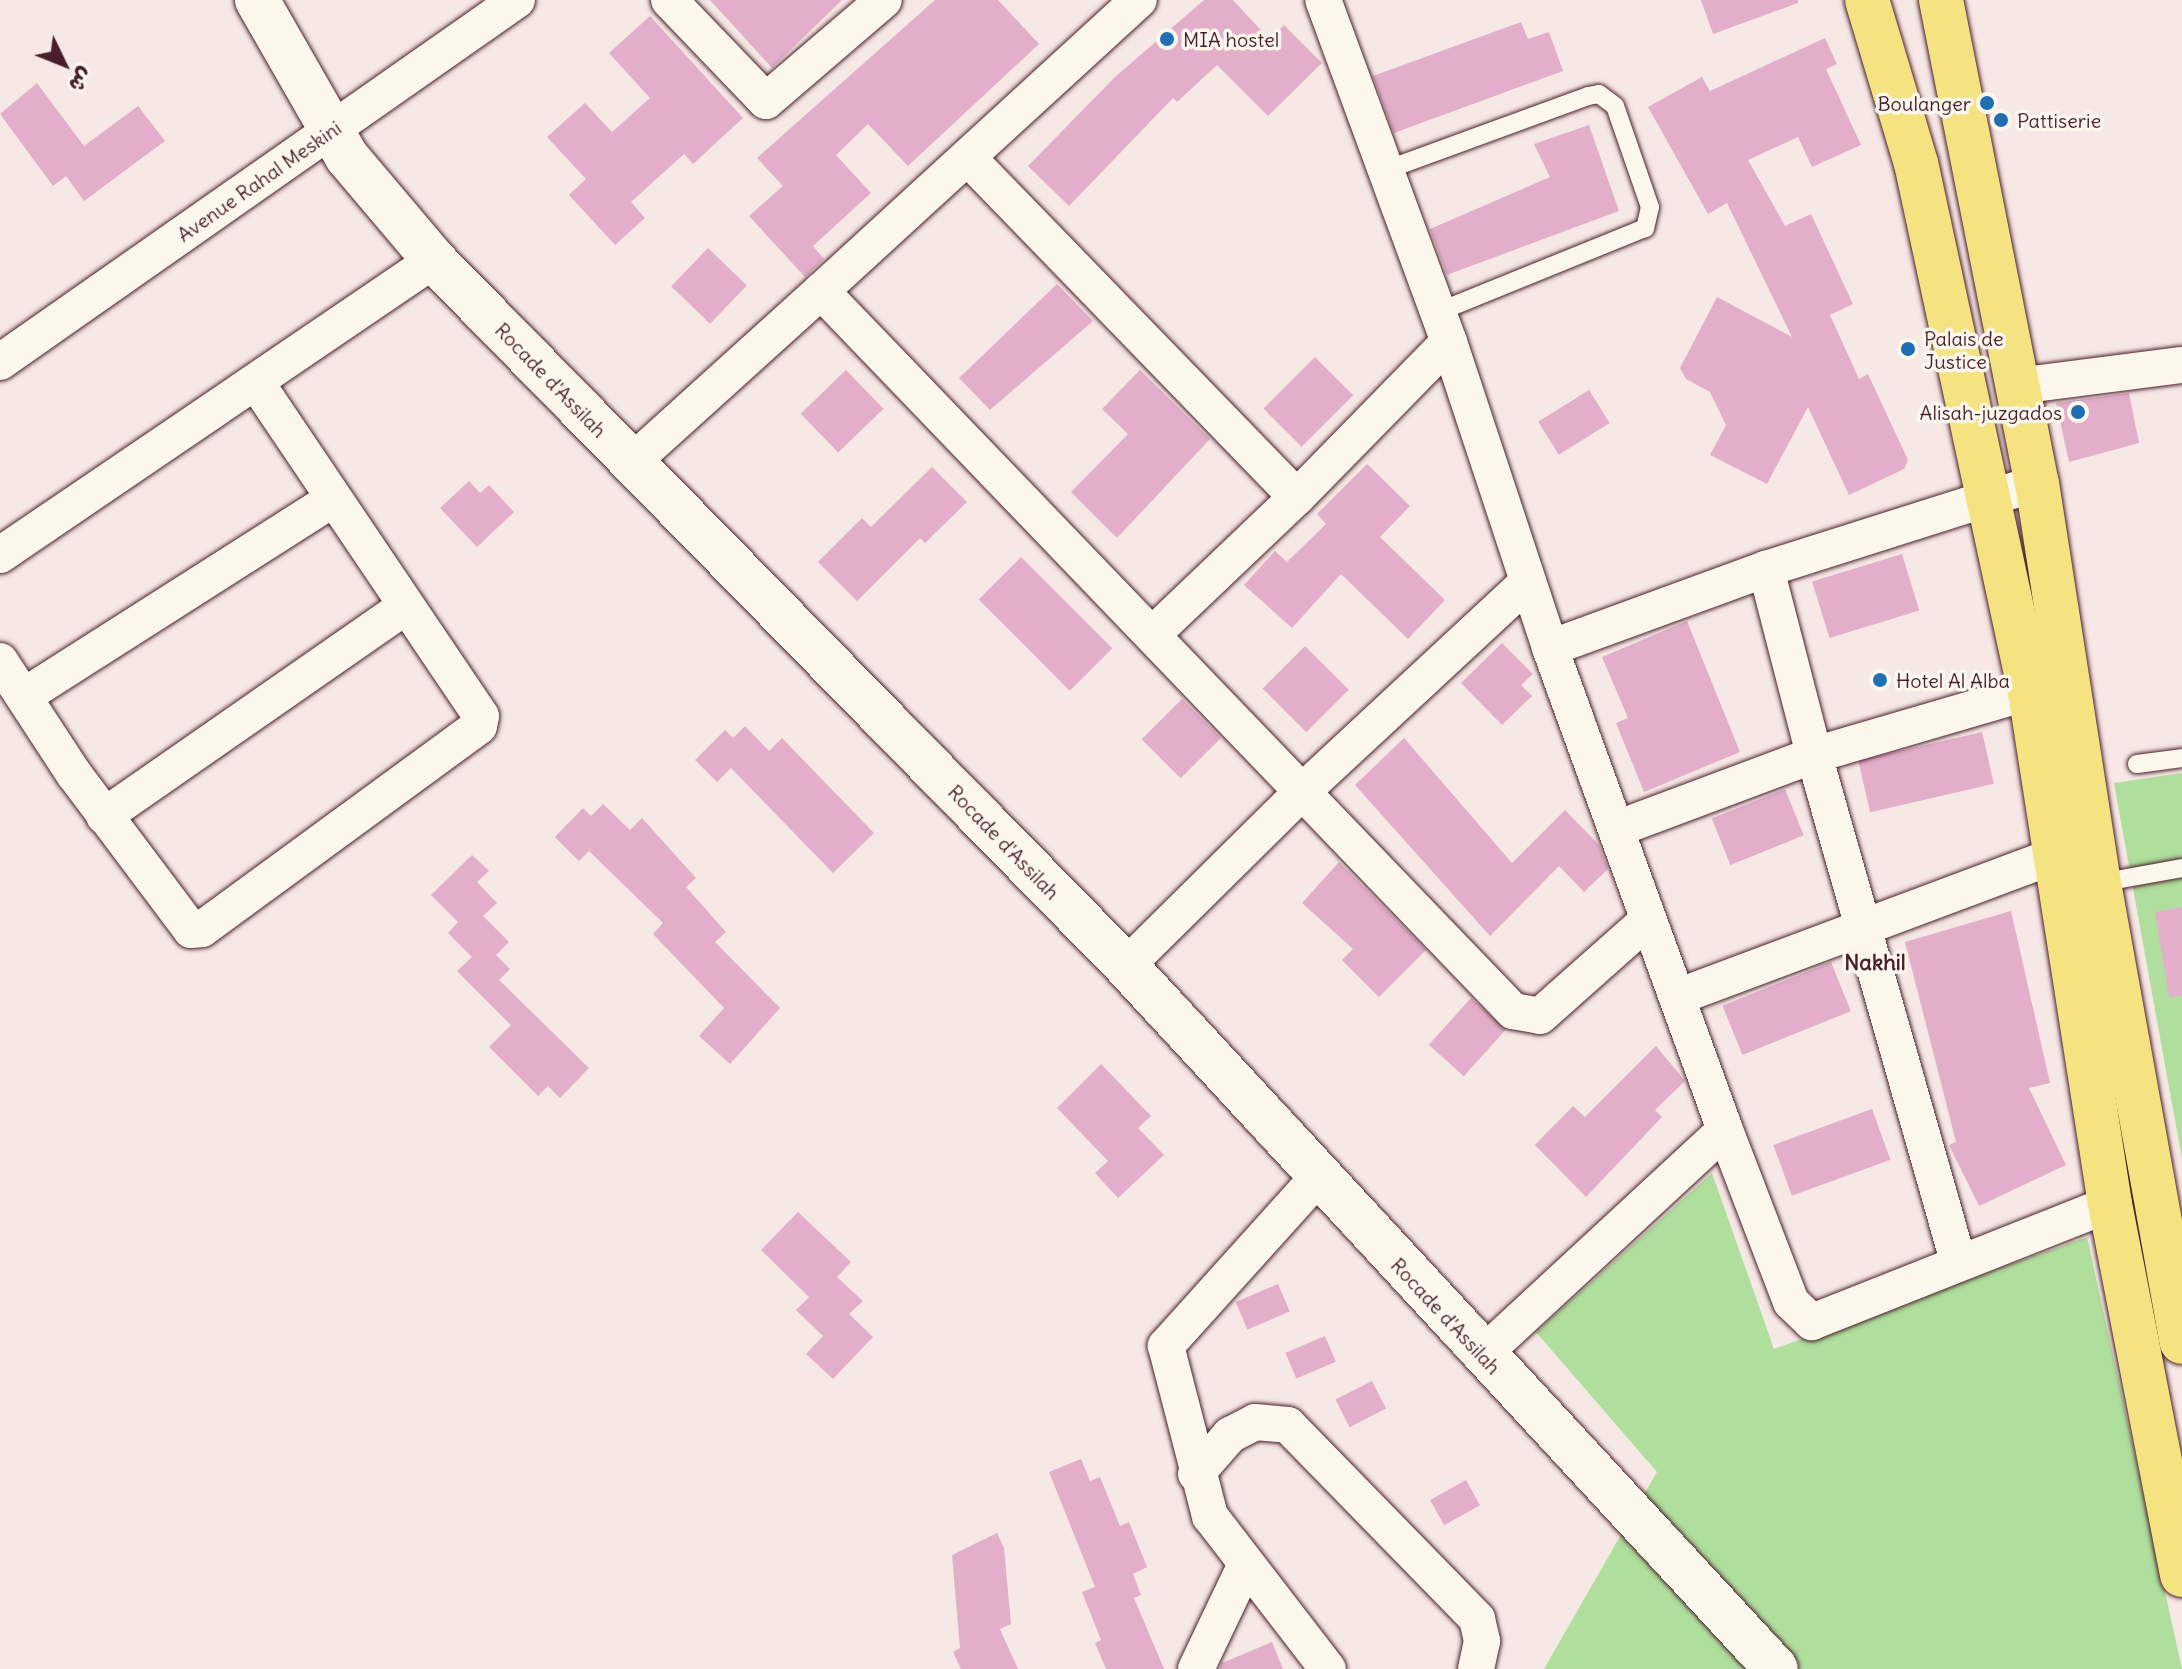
<!DOCTYPE html>
<meta charset="utf-8">
<style>
body{margin:0}
#map{position:relative;width:2182px;height:1669px;overflow:hidden;background:#f6e8e5;font-family:Delius,"Playpen Sans Arabic",sans-serif}
div>[style]{position:absolute}
.green>*{inset:0;background:#afde9d}
.building>*{inset:0;background:#e3aec9;transform-origin:0 0}
.roads{filter:drop-shadow(0 0 2px #4a1f2b) drop-shadow(0 0 2px #4a1f2b)}
.lane>*{height:18px;margin:-9px;padding:0 9px;transform-origin:9px;border-radius:9px;background:#fbf7ec}
.street>*{height:36px;margin:-18px;padding:0 18px;transform-origin:18px;border-radius:18px;background:#fbf7ec}
.secondary>*{height:44px;margin:-22px;padding:0 22px;transform-origin:22px;border-radius:22px;background:#fbf7ec}
.primary>*{height:44px;margin:-22px;padding:0 22px;transform-origin:22px;border-radius:22px;background:#f5e382}
.dots>*{width:22px;height:22px;translate:-50% -50%;box-sizing:border-box;border:4px solid #fbf7ec;border-radius:50%}
span{translate:-50% -50%;white-space:nowrap;text-align:center;line-height:1.15;-webkit-text-stroke:7px #fbf7ec;paint-order:stroke}
.poi-label{font-size:20px;color:#4a1f2b}
.left{translate:0 -50%;text-align:left}
.right{translate:-100% -50%;text-align:right}
.street-label{font-size:20px;color:#4a1f2b}
.neighbourhood-label{font-size:22px;color:#4a1f2b;font-weight:700}
.north{position:absolute;left:24px;top:24px;width:80px;height:80px;-webkit-text-stroke:6px #fbf7ec;paint-order:stroke;rotate:133deg;font-size:22px;font-weight:700;line-height:32px;text-align:center;color:#4a1f2b}
.north::after{content:'';display:block;margin:auto;width:28px;height:36px;background:#4a1f2b;clip-path:polygon(50% 0,100% 100%,50% 72%,0 100%)}
</style>
<div id="map">
<div class="green">
<i style="clip-path:polygon(2182px 773px,2182px 1159px,2114px 783px)"></i>
<i style="clip-path:polygon(1712px 1173px,1774px 1349px,2087px 1237px,2182px 1669px,1544px 1669px,1657px 1472px,1536px 1332px)"></i>
</div>
<div class="building">
<i style="clip-path:polygon(710px 0,842px 0,772px 68px)"></i>
<i style="clip-path:polygon(935px 0,998px 0,1039px 44px,908px 166px,868px 124px,836px 155px,871px 193px,813px 246px,824px 259px,805px 277px,749px 216px,783px 186px,757px 158px)"></i>
<i style="clip-path:polygon(1204px 0,1233px 0,1270px 40px,1284px 25px,1322px 63px,1268px 116px,1217px 65px,1177px 102px,1173px 98px,1069px 206px,1028px 166px,1115px 77px)"></i>
<i style="clip-path:polygon(1701px 0,1798px 0,1798px 3px,1713px 34px)"></i>
<i style="clip-path:polygon(650px 16px,743px 118px,693px 164px,684px 154px,631px 202px,645px 218px,615px 245px,569px 195px,586px 179px,547px 137px,585px 103px,612px 132px,650px 98px,609px 53px)"></i>
<i style="clip-path:polygon(1521px 22px,1528px 39px,1549px 32px,1563px 71px,1394px 133px,1373px 76px)"></i>
<i style="clip-path:polygon(1825px 38px,1837px 64px,1826px 69px,1861px 145px,1812px 167px,1798px 137px,1748px 160px,1785px 226px,1811px 214px,1853px 304px,1830px 315px,1859px 379px,1868px 374px,1908px 460px,1904px 469px,1849px 495px,1808px 407px,1767px 484px,1710px 455px,1726px 425px,1710px 392px,1686px 379px,1680px 368px,1717px 297px,1792px 337px,1727px 203px,1708px 214px,1648px 107px,1702px 77px,1710px 91px)"></i>
<i style="clip-path:polygon(37px 83px,84px 146px,138px 106px,165px 141px,84px 201px,66px 176px,53px 186px,0 114px)"></i>
<i style="clip-path:polygon(1589px 125px,1619px 211px,1447px 275px,1430px 229px,1550px 177px,1534px 144px)"></i>
<i style="left:708px;top:248px;width:54px;height:53px;rotate:44deg"></i>
<i style="clip-path:polygon(1057px 284px,1093px 321px,990px 410px,959px 378px)"></i>
<i style="left:1315px;top:357px;width:54px;height:73px;rotate:45deg"></i>
<i style="left:846px;top:370px;width:54px;height:63px;rotate:46deg"></i>
<i style="clip-path:polygon(1140px 370px,1210px 439px,1117px 538px,1071px 492px,1128px 434px,1102px 409px)"></i>
<i style="left:1589px;top:390px;width:39px;height:60px;rotate:58deg"></i>
<i style="clip-path:polygon(2129px 393px,2139px 443px,2069px 462px,2056px 403px)"></i>
<i style="clip-path:polygon(1367px 464px,1410px 506px,1380px 537px,1445px 600px,1408px 639px,1341px 574px,1292px 628px,1244px 585px,1275px 551px,1287px 562px,1326px 524px,1317px 514px)"></i>
<i style="clip-path:polygon(932px 467px,967px 502px,925px 543px,920px 538px,857px 601px,818px 562px,862px 518px,871px 527px)"></i>
<i style="clip-path:polygon(469px 481px,480px 493px,489px 485px,514px 512px,477px 547px,440px 508px)"></i>
<i style="left:1902px;top:554px;width:59px;height:94px;rotate:73deg"></i>
<i style="left:1021px;top:557px;width:129px;height:60px;rotate:45deg"></i>
<i style="clip-path:polygon(1687px 621px,1740px 752px,1644px 792px,1616px 723px,1628px 718px,1602px 657px)"></i>
<i style="clip-path:polygon(1502px 643px,1533px 674px,1521px 685px,1532px 696px,1502px 725px,1461px 683px)"></i>
<i style="left:1305px;top:646px;width:62px;height:60px;rotate:45deg"></i>
<i style="left:1182px;top:699px;width:55px;height:57px;rotate:45deg"></i>
<i style="clip-path:polygon(745px 726px,769px 751px,782px 738px,874px 833px,833px 873px,731px 768px,717px 782px,695px 760px,725px 730px,733px 738px)"></i>
<i style="left:1982px;top:732px;width:53px;height:127px;rotate:77deg"></i>
<i style="clip-path:polygon(1404px 738px,1512px 863px,1565px 810px,1599px 845px,1608px 869px,1584px 892px,1559px 866px,1490px 936px,1355px 785px)"></i>
<i style="left:1785px;top:789px;width:50px;height:79px;rotate:68deg"></i>
<i style="clip-path:polygon(603px 804px,630px 830px,642px 818px,696px 878px,686px 887px,726px 932px,715px 942px,780px 1008px,730px 1064px,699px 1036px,724px 1008px,653px 934px,663px 923px,589px 851px,579px 861px,555px 837px,583px 808px,591px 816px)"></i>
<i style="clip-path:polygon(472px 855px,489px 871px,477px 882px,497px 903px,483px 916px,509px 942px,496px 955px,510px 969px,499px 980px,589px 1068px,560px 1098px,548px 1086px,538px 1096px,489px 1047px,511px 1025px,457px 971px,472px 957px,448px 933px,458px 922px,431px 895px)"></i>
<i style="clip-path:polygon(1339px 862px,1426px 950px,1379px 997px,1342px 960px,1353px 949px,1302px 903px)"></i>
<i style="clip-path:polygon(2182px 907px,2182px 996px,2169px 997px,2155px 912px)"></i>
<i style="clip-path:polygon(2011px 911px,2050px 1083px,2029px 1088px,2066px 1165px,1979px 1206px,1949px 1145px,1956px 1142px,1905px 942px)"></i>
<i style="left:1831px;top:962px;width:53px;height:117px;rotate:68deg"></i>
<i style="left:1471px;top:998px;width:47px;height:63px;rotate:42deg"></i>
<i style="clip-path:polygon(1656px 1046px,1685px 1081px,1655px 1110px,1662px 1117px,1586px 1197px,1535px 1145px,1573px 1106px,1585px 1117px)"></i>
<i style="clip-path:polygon(1101px 1064px,1151px 1116px,1138px 1128px,1164px 1155px,1118px 1198px,1095px 1173px,1108px 1161px,1057px 1108px)"></i>
<i style="left:1872px;top:1109px;width:54px;height:105px;rotate:70deg"></i>
<i style="clip-path:polygon(798px 1212px,851px 1262px,837px 1277px,863px 1301px,849px 1314px,873px 1337px,833px 1379px,806px 1354px,823px 1336px,796px 1310px,809px 1297px,761px 1250px)"></i>
<i style="left:1278px;top:1284px;width:30px;height:46px;rotate:67deg"></i>
<i style="left:1325px;top:1336px;width:28px;height:43px;rotate:67deg"></i>
<i style="left:1372px;top:1381px;width:31px;height:41px;rotate:63deg"></i>
<i style="clip-path:polygon(1081px 1459px,1090px 1481px,1100px 1477px,1120px 1526px,1129px 1522px,1147px 1567px,1133px 1574px,1141px 1595px,1134px 1598px,1164px 1669px,1106px 1669px,1095px 1643px,1101px 1640px,1082px 1592px,1095px 1587px,1049px 1472px)"></i>
<i style="left:1466px;top:1480px;width:29px;height:41px;rotate:61deg"></i>
<i style="clip-path:polygon(997px 1533px,1004px 1548px,1011px 1624px,1000px 1629px,1018px 1669px,961px 1669px,953px 1652px,960px 1648px,952px 1555px)"></i>
<i style="clip-path:polygon(1272px 1642px,1283px 1669px,1219px 1669px,1222px 1663px)"></i>
</div>
<div class="roads">
<div class="lane">
<i style="left:1386px;top:170px;width:215px;rotate:-20.1deg"></i>
<i style="left:1588px;top:96px;width:11px;rotate:-10deg"></i>
<i style="left:1599px;top:94px;width:20px;rotate:37deg"></i>
<i style="left:1615px;top:106px;width:107px;rotate:70.9deg"></i>
<i style="left:1650px;top:207px;width:22px;rotate:103deg"></i>
<i style="left:1645px;top:228px;width:223px;rotate:157.9deg"></i>
<i style="left:2137px;top:764px;width:45px;rotate:-7.6deg"></i>
<i style="left:2099px;top:883px;width:84px;rotate:-10.2deg"></i>
</div>
<div class="street">
<i style="left:669px;top:0;width:140px;rotate:46.2deg"></i>
<i style="left:766px;top:101px;width:155px;rotate:-40.6deg"></i>
<i style="left:968px;top:158px;width:472px;rotate:45.9deg"></i>
<i style="left:1297px;top:497px;width:217px;rotate:-45.6deg"></i>
<i style="left:1449px;top:342px;width:364px;rotate:-110.2deg"></i>
<i style="left:821px;top:291px;width:431px;rotate:-42.5deg"></i>
<i style="left:1449px;top:342px;width:322px;rotate:71.7deg"></i>
<i style="left:1550px;top:648px;width:230px;rotate:-20.1deg"></i>
<i style="left:1766px;top:569px;width:192px;rotate:75.5deg"></i>
<i style="left:1814px;top:755px;width:225px;rotate:-16.3deg"></i>
<i style="left:0;top:362px;width:631px;rotate:-35deg"></i>
<i style="left:2017px;top:386px;width:166px;rotate:-7.3deg"></i>
<i style="left:632px;top:462px;width:255px;rotate:-42.1deg"></i>
<i style="left:821px;top:291px;width:999px;rotate:46.14deg"></i>
<i style="left:1513px;top:1011px;width:27px;rotate:10deg"></i>
<i style="left:1540px;top:1016px;width:144px;rotate:-41.6deg"></i>
<i style="left:0;top:555px;width:525px;rotate:-34.2deg"></i>
<i style="left:1766px;top:569px;width:284px;rotate:-17.6deg"></i>
<i style="left:1154px;top:633px;width:197px;rotate:-43.6deg"></i>
<i style="left:0;top:661px;width:135px;rotate:56.8deg"></i>
<i style="left:74px;top:774px;width:195px;rotate:53.1deg"></i>
<i style="left:191px;top:930px;width:11px;rotate:-5deg"></i>
<i style="left:202px;top:929px;width:343px;rotate:-36.2deg"></i>
<i style="left:479px;top:726px;width:10px;rotate:-79deg"></i>
<i style="left:481px;top:716px;width:400px;rotate:-124deg"></i>
<i style="left:24px;top:696px;width:366px;rotate:-32.5deg"></i>
<i style="left:104px;top:816px;width:366px;rotate:-34.8deg"></i>
<i style="left:1616px;top:829px;width:211px;rotate:-20.5deg"></i>
<i style="left:1814px;top:755px;width:526px;rotate:74.11deg"></i>
<i style="left:1126px;top:966px;width:250px;rotate:-44.7deg"></i>
<i style="left:1304px;top:790px;width:306px;rotate:-42.9deg"></i>
<i style="left:1677px;top:997px;width:405px;rotate:-20.5deg"></i>
<i style="left:1725px;top:1130px;width:184px;rotate:69deg"></i>
<i style="left:1791px;top:1302px;width:29px;rotate:44deg"></i>
<i style="left:1812px;top:1322px;width:321px;rotate:-21.6deg"></i>
<i style="left:1319px;top:1176px;width:229px;rotate:132deg"></i>
<i style="left:1166px;top:1346px;width:176px;rotate:75.5deg"></i>
<i style="left:1210px;top:1516px;width:193px;rotate:52.4deg"></i>
<i style="left:1482px;top:1355px;width:331px;rotate:-42.8deg"></i>
<i style="left:1725px;top:1130px;width:513px;rotate:-109.95deg"></i>
<i style="left:1196px;top:1474px;width:52px;rotate:-48.9deg"></i>
<i style="left:1230px;top:1435px;width:28px;rotate:-27deg"></i>
<i style="left:1255px;top:1422px;width:33px;rotate:5deg"></i>
<i style="left:1288px;top:1425px;width:271px;rotate:45.7deg"></i>
<i style="left:1477px;top:1619px;width:23px;rotate:77deg"></i>
<i style="left:1482px;top:1641px;width:29px;rotate:102deg"></i>
<i style="left:1196px;top:1669px;width:116px;rotate:-64.5deg"></i>
</div>
<div class="secondary">
<i style="left:257px;top:0;width:181px;rotate:60.2deg"></i>
<i style="left:347px;top:157px;width:135px;rotate:49.8deg"></i>
<i style="left:434px;top:260px;width:989px;rotate:45.57deg"></i>
<i style="left:1126px;top:966px;width:957px;rotate:47.24deg"></i>
</div>
<div class="primary">
<i style="left:1867px;top:0;width:170px;rotate:73.3deg"></i>
<i style="left:1916px;top:163px;width:541px;rotate:77.84deg"></i>
<i style="left:2030px;top:692px;width:518px;rotate:81.12deg"></i>
<i style="left:2110px;top:1204px;width:378px;rotate:79deg"></i>
<i style="left:1941px;top:0;width:492px;rotate:78.8deg"></i>
<i style="left:2037px;top:483px;width:405px;rotate:81.2deg"></i>
<i style="left:2099px;top:883px;width:466px;rotate:79.8deg"></i>
</div>
</div>
<div class="dots">
<i style="left:1167px;top:39px;background:#1f6fb2"></i>
<i style="left:1987px;top:103px;background:#1f6fb2"></i>
<i style="left:2001px;top:120px;background:#1f6fb2"></i>
<i style="left:1908px;top:349px;background:#1f6fb2"></i>
<i style="left:2078px;top:412px;background:#1f6fb2"></i>
<i style="left:1880px;top:680px;background:#1f6fb2"></i>
</div>
<div class="poi-label">
<span class="left" style="left:1183px;top:39px">MIA hostel</span>
<span class="right" style="left:1971px;top:103px">Boulanger</span>
<span class="left" style="left:2017px;top:120px">Pattiserie</span>
<span class="left" style="left:1924px;top:350px">Palais de<br>Justice</span>
<span class="right" style="left:2062px;top:412px">Alisah-juzgados</span>
<span class="left" style="left:1896px;top:680px">Hotel Al Alba</span>
</div>
<div class="street-label">
<span style="left:259px;top:181px;rotate:-35deg">Avenue Rahal Meskini</span>
<span style="left:551px;top:380px;rotate:46deg">Rocade d'Assilah</span>
<span style="left:1004px;top:842px;rotate:46deg">Rocade d'Assilah</span>
<span style="left:1446px;top:1316px;rotate:47deg">Rocade d'Assilah</span>
</div>
<div class="neighbourhood-label">
<span style="left:1875px;top:963px">Nakhil</span>
</div>
<div class="north">ش</div>
</div>
